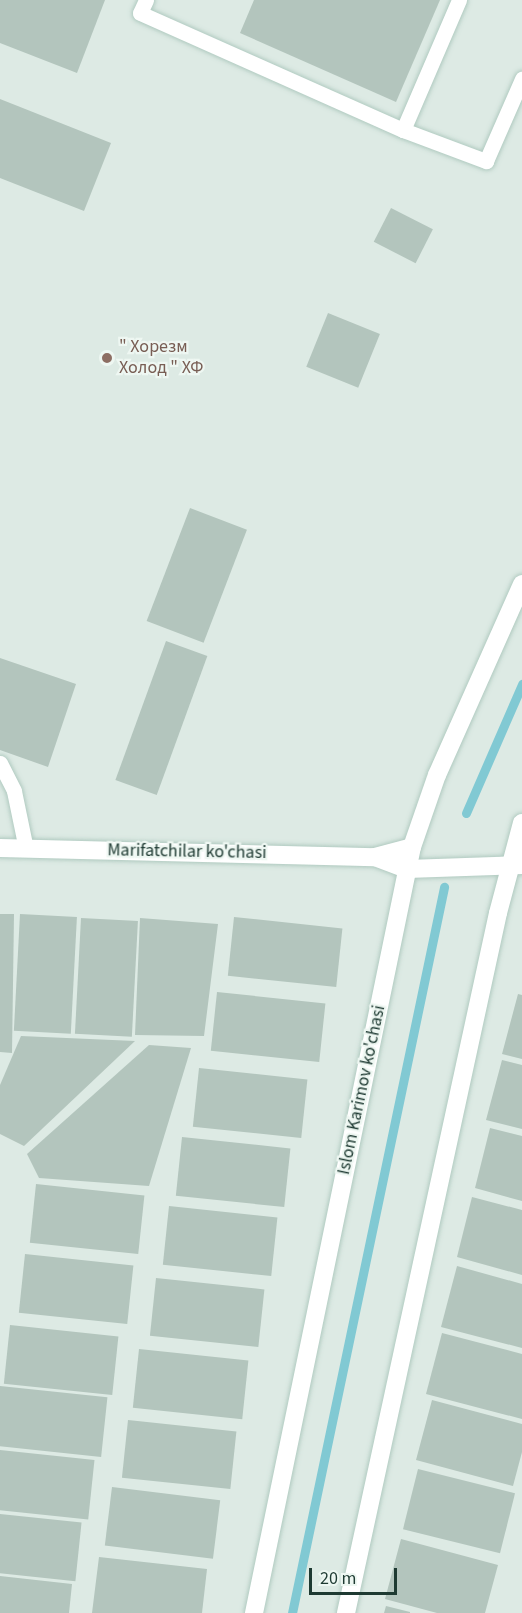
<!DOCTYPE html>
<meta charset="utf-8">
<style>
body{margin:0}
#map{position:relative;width:522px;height:1613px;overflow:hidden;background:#ddeae4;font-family:"Source Sans 3",sans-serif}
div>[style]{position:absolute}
.stream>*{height:9px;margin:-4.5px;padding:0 4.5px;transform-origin:4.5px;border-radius:4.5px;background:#81c9d3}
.building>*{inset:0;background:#b3c5bd;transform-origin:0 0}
.roads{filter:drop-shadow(0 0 2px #b0cac0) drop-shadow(0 0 2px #b0cac0)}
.service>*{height:15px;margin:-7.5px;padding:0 7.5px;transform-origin:7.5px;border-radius:7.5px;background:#fff}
.tertiary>*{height:18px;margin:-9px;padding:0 9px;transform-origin:9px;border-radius:9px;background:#fff}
.secondary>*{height:18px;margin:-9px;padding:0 9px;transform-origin:9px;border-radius:9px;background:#fff}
.dots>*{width:16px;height:16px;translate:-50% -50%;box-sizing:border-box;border:3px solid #eef7f2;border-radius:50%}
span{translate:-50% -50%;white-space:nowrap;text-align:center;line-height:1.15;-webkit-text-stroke:4.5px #eef7f2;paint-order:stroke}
.education-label{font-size:18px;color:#785e54}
.left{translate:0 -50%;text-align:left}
.street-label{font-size:18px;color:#1e3a32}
.scale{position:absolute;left:309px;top:1568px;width:88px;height:27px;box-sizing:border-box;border:3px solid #1e3a32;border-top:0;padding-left:8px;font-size:18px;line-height:21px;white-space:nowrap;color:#1e3a32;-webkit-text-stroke:4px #eef7f2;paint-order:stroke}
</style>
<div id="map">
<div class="stream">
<i style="left:466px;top:813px;width:141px;rotate:-66.5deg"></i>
<i style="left:292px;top:1613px;width:742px;rotate:-78.17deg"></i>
</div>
<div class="building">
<i style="clip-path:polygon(0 0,105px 0,77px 73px,0 43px)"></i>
<i style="clip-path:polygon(254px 0,440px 0,396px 102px,240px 33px)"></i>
<i style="clip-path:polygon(0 99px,111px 143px,84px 211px,0 178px)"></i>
<i style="left:391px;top:208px;width:47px;height:38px;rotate:27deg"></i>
<i style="left:328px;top:313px;width:56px;height:58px;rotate:22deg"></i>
<i style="left:190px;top:508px;width:61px;height:121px;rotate:21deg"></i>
<i style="left:166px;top:641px;width:44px;height:148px;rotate:20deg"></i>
<i style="clip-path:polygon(0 658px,76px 684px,48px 767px,0 750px)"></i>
<i style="clip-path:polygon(0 914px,14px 914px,12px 1053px,0 1052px)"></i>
<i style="left:20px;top:914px;width:57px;height:117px;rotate:3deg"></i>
<i style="left:234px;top:917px;width:109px;height:59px;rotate:6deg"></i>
<i style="left:81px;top:918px;width:57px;height:116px;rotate:3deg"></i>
<i style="clip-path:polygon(140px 918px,218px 924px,204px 1036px,135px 1035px)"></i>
<i style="left:217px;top:992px;width:109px;height:59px;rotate:6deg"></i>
<i style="clip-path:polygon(518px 994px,522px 995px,522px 1059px,502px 1054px)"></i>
<i style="clip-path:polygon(21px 1036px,135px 1041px,24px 1146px,0 1134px,0 1085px)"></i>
<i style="clip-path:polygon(149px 1045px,191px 1048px,149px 1186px,39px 1178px,27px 1154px)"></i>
<i style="clip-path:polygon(502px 1060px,522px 1065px,522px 1129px,486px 1120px)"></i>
<i style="left:199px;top:1068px;width:109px;height:59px;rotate:6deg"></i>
<i style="clip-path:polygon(490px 1128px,522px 1136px,522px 1201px,475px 1188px)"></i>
<i style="left:182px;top:1137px;width:109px;height:59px;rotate:6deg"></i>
<i style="left:36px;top:1184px;width:109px;height:59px;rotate:6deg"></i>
<i style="clip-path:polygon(472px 1197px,522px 1210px,522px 1275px,457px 1257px)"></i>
<i style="left:169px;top:1206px;width:109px;height:59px;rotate:6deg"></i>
<i style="left:25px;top:1254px;width:109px;height:59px;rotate:6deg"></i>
<i style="clip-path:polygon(457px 1266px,522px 1284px,522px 1348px,441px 1327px)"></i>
<i style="left:156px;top:1278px;width:109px;height:58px;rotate:6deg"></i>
<i style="left:10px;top:1325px;width:109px;height:59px;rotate:6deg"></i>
<i style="clip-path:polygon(442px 1333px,522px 1354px,522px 1419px,426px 1394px)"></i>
<i style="left:139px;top:1349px;width:110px;height:59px;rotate:6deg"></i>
<i style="left:0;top:1386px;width:108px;height:60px;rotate:6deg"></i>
<i style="clip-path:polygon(432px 1400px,522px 1424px,522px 1452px,513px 1486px,416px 1460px)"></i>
<i style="left:128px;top:1420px;width:109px;height:58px;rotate:6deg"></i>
<i style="left:0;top:1450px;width:95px;height:60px;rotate:6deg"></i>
<i style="left:418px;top:1469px;width:100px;height:62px;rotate:14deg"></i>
<i style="left:112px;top:1487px;width:109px;height:59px;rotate:7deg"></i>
<i style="left:0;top:1514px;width:82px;height:59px;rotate:6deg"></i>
<i style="clip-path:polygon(401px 1539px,498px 1565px,485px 1613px,437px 1613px,385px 1599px)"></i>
<i style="clip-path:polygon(99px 1557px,207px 1569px,202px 1613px,92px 1613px)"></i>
<i style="clip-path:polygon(0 1576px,72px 1584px,69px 1613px,0 1613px)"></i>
<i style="clip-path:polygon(386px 1606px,410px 1612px,410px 1613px,384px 1613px)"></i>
</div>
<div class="roads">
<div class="service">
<i style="left:146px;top:0;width:14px;rotate:115deg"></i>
<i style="left:140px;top:13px;width:288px;rotate:24deg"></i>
<i style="left:403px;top:130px;width:89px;rotate:20.5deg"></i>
<i style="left:486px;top:161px;width:90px;rotate:-66.3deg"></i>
<i style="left:403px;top:130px;width:142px;rotate:-66.7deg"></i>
<i style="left:0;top:763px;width:31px;rotate:63deg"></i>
<i style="left:14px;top:791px;width:59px;rotate:78.3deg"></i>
</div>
<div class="tertiary">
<i style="left:0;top:848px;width:375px;rotate:1.4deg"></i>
<i style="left:375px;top:857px;width:38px;rotate:-15deg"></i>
<i style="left:375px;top:857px;width:34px;rotate:21deg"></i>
<i style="left:407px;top:869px;width:115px;rotate:-2deg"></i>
</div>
<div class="secondary">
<i style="left:254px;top:1613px;width:782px;rotate:-78.35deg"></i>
<i style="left:412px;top:847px;width:76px;rotate:-70.9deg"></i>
<i style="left:437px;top:775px;width:209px;rotate:-66deg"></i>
<i style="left:346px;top:1613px;width:716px;rotate:-77.75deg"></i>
<i style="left:498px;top:913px;width:93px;rotate:-75.1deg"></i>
</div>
</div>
<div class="dots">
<i style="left:107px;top:358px;background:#8d6e63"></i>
</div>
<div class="education-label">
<span class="left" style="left:119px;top:358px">" Хорезм<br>Холод " ХФ</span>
</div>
<div class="street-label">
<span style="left:187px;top:852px;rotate:1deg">Marifatchilar ko'chasi</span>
<span style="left:362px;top:1090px;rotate:-78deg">Islom Karimov ko'chasi</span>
</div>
<div class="scale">20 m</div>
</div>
